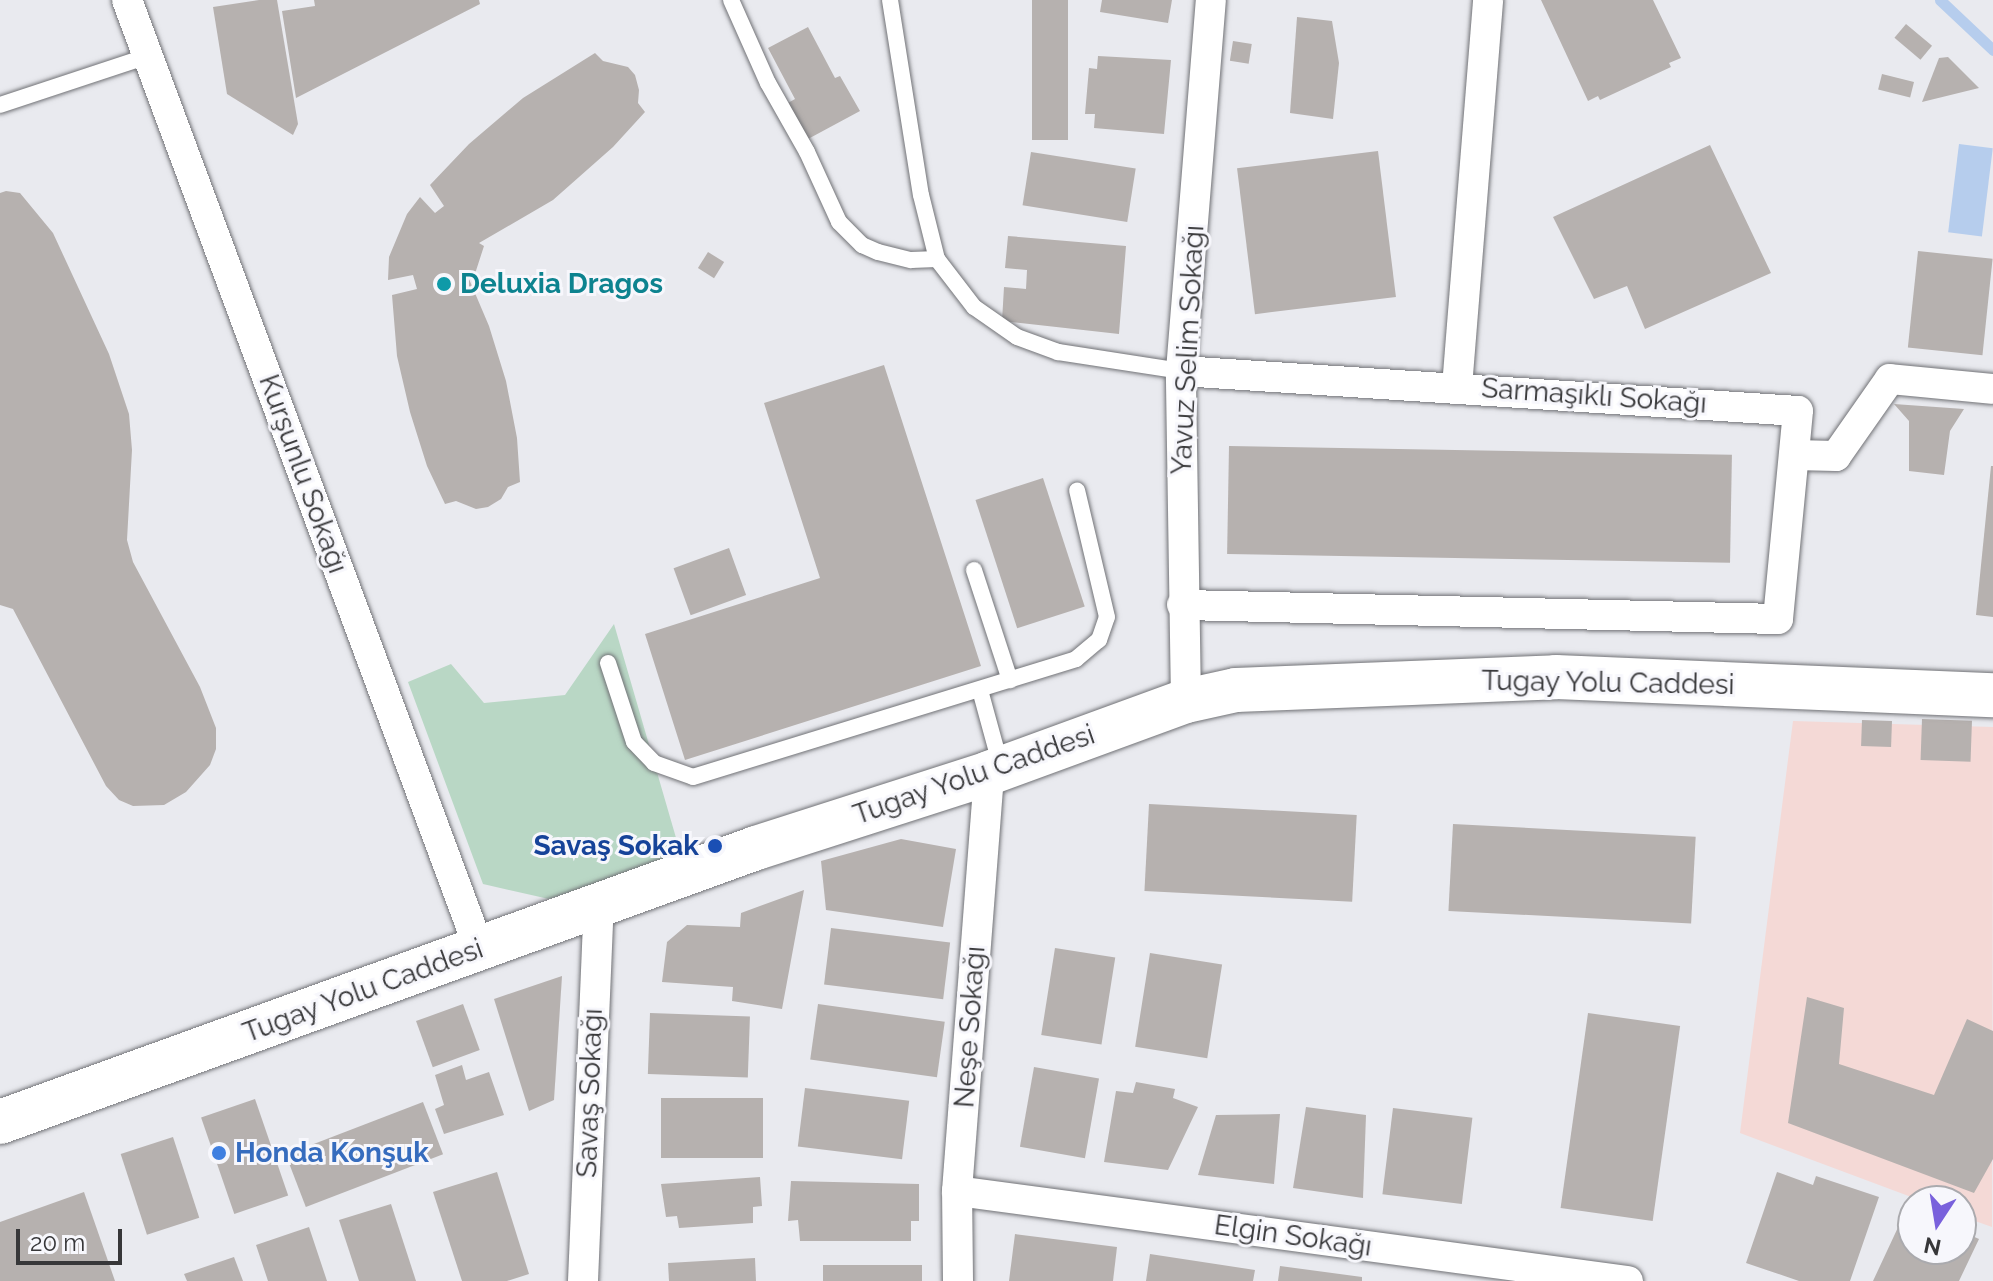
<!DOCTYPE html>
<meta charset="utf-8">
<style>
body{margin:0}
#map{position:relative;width:1993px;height:1281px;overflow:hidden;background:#e9eaef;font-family:Raleway,sans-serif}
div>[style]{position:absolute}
.commercial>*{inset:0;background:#f4d9d6}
.green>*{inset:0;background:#b9d7c5}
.water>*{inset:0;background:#b6cded;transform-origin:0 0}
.stream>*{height:11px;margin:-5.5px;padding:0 5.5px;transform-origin:5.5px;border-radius:5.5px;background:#b6cded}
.building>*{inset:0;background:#b6b1af;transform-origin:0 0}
.roads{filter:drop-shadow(0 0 2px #717276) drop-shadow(0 0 2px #717276)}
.lane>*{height:16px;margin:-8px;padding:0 8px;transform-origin:8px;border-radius:8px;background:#fff}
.street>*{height:30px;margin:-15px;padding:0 15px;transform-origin:15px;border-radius:15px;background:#fff}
.primary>*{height:44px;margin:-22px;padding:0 22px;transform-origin:22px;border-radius:22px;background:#fff}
.dots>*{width:22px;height:22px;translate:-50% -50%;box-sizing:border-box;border:4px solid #f7f7fc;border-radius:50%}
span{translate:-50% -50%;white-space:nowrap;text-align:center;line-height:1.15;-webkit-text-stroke:6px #f7f7fc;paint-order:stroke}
.culture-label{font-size:28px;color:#0d838f;font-weight:700}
.left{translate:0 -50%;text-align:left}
.street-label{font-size:28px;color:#373739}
.transit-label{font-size:28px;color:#164399;font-weight:700}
.right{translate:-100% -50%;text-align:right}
.shop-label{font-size:28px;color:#366cbe;font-weight:700}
.north{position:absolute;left:1897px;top:1185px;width:80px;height:80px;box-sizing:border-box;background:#f7f7fc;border:2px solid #aaaaae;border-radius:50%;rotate:192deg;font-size:22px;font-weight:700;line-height:32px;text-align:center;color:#373739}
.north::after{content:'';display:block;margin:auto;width:28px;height:36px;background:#7961dc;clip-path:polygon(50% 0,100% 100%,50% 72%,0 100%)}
.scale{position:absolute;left:16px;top:1229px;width:106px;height:36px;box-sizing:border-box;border:4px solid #373739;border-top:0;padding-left:10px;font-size:24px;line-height:28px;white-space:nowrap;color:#373739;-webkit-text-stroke:6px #f7f7fc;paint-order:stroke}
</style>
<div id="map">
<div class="commercial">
<i style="clip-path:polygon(1793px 721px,1993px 727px,1992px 1227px,1961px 1216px,1961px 1201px,1922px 1201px,1740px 1133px)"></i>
</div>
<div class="green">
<i style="clip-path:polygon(614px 624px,681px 855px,549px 899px,483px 884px,408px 682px,451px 664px,484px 703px,565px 695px)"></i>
</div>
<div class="water">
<i style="left:1959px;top:144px;width:34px;height:89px;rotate:7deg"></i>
</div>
<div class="stream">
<i style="left:1940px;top:0;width:73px;rotate:43.3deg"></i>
</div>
<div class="building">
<i style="clip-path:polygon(259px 0,277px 0,298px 124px,293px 135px,227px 94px,213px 7px)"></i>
<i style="clip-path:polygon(314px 0,479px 0,480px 4px,296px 98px,282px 11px,315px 6px)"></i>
<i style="left:1032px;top:0;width:36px;height:140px"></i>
<i style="clip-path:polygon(1102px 0,1172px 0,1168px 23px,1100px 12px)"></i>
<i style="clip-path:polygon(1541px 0,1653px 0,1681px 58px,1669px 63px,1671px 67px,1600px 100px,1598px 96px,1588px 101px)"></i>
<i style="clip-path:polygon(1297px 17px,1332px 21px,1339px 63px,1333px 119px,1290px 113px)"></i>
<i style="left:1906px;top:24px;width:34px;height:18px;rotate:40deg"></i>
<i style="clip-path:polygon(808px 27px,835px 78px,840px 76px,860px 111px,808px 139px,788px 103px,795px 99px,768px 48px)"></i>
<i style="left:1233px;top:41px;width:19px;height:20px;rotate:9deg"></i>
<i style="clip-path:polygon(595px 53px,603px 61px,628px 67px,635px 75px,639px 90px,638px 103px,645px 112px,613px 147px,553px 200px,479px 243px,484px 246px,473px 280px,469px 279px,489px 326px,506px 381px,517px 438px,520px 482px,508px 487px,501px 499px,488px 507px,476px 509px,456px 501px,445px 504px,427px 466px,410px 412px,397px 356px,392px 295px,417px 289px,413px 275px,388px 280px,389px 257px,407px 214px,420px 197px,435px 213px,444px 206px,430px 185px,469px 144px,523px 98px)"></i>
<i style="clip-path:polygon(1098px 56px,1171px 60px,1164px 134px,1094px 128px,1095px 114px,1085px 114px,1089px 68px,1097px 69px)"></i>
<i style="clip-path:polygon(1948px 57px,1979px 88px,1922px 102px,1939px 58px)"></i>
<i style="left:1882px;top:74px;width:33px;height:16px;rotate:14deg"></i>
<i style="clip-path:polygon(1710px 145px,1771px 273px,1645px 329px,1627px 286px,1594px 299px,1553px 217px)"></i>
<i style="left:1378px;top:151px;width:147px;height:142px;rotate:83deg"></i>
<i style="left:1031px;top:152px;width:106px;height:54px;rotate:9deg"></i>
<i style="clip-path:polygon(6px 191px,20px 193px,53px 233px,109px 354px,129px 414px,132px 450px,127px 540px,133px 562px,200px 687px,216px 728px,216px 749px,210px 765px,186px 792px,164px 805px,133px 806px,119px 800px,106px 786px,13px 609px,0 605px,0 193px)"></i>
<i style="clip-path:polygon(1008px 236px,1126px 246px,1119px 334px,1002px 321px,1004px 287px,1026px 289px,1027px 270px,1005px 268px)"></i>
<i style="left:1918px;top:251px;width:75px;height:97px;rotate:6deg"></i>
<i style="left:708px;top:252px;width:19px;height:19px;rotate:32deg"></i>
<i style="clip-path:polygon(884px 365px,981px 666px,685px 760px,645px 634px,820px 578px,764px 403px)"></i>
<i style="clip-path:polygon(1894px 404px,1964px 409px,1950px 431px,1944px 475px,1909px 471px,1909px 421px)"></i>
<i style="left:1229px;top:446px;width:503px;height:108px;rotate:1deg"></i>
<i style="clip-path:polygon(1991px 466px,1993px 466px,1993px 617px,1976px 615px)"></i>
<i style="left:1043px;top:478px;width:135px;height:71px;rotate:72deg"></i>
<i style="left:729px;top:548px;width:50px;height:59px;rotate:70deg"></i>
<i style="left:1922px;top:719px;width:50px;height:41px;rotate:2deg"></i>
<i style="left:1862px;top:720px;width:30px;height:26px;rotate:2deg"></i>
<i style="left:1149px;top:804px;width:208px;height:87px;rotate:3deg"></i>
<i style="left:1453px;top:824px;width:243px;height:87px;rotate:3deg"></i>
<i style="clip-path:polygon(901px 839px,956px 849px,943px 927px,826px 910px,821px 861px)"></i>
<i style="clip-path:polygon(804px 890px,782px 1009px,732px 1001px,733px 987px,662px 982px,667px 942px,687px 925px,740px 927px,741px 913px)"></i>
<i style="left:831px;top:928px;width:120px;height:57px;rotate:7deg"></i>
<i style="left:1055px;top:948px;width:61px;height:88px;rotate:9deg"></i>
<i style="left:1150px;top:953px;width:73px;height:95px;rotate:9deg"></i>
<i style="clip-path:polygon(562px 976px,554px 1100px,529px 1111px,494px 999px)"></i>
<i style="clip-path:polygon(1807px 997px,1844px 1008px,1839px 1064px,1934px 1095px,1967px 1019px,1993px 1031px,1993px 1159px,1974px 1193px,1788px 1123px)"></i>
<i style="left:463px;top:1004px;width:49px;height:50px;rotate:70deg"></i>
<i style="left:818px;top:1004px;width:128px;height:56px;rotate:8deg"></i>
<i style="left:650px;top:1013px;width:100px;height:61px;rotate:2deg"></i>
<i style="left:1588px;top:1013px;width:93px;height:197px;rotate:8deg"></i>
<i style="clip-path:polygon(462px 1065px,466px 1080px,489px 1072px,504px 1115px,444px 1134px,435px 1109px,444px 1105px,435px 1075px)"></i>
<i style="left:1034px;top:1067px;width:66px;height:81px;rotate:10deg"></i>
<i style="clip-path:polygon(1136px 1082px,1175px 1089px,1173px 1098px,1198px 1107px,1168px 1170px,1104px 1162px,1116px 1091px,1133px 1093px)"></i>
<i style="left:805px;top:1088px;width:105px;height:59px;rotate:7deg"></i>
<i style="left:661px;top:1098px;width:102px;height:60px"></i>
<i style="left:255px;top:1099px;width:102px;height:57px;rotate:71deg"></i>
<i style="left:423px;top:1102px;width:56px;height:147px;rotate:69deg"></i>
<i style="clip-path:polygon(1306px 1107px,1366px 1115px,1363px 1198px,1293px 1188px)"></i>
<i style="left:1393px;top:1108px;width:80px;height:87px;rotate:7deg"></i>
<i style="clip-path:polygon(1280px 1114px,1274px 1184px,1198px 1175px,1216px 1115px)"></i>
<i style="left:173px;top:1137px;width:85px;height:55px;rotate:72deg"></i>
<i style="clip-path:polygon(497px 1172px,529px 1274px,507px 1281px,462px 1281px,433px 1192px)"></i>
<i style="clip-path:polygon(1777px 1172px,1813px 1185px,1816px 1176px,1879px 1197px,1850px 1281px,1799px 1281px,1746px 1263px)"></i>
<i style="clip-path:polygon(760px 1177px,762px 1206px,753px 1207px,753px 1223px,679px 1228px,677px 1216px,666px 1217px,661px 1184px)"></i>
<i style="clip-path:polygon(791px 1181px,919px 1184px,919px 1221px,911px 1221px,911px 1241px,800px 1241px,798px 1220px,788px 1221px)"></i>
<i style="clip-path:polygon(84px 1192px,115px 1281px,0 1281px,0 1222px)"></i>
<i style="clip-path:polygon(391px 1204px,416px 1281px,359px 1281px,339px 1220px)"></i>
<i style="clip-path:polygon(1908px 1206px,1913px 1208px,1913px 1249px,1961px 1249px,1961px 1231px,1979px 1239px,1959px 1281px,1873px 1281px)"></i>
<i style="clip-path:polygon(309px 1227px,327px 1281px,268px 1281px,256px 1245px)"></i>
<i style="clip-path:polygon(1015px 1234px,1117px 1247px,1113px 1281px,1009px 1281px)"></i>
<i style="clip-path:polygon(1150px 1254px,1255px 1270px,1253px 1281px,1146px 1281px)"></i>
<i style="clip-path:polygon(234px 1257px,243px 1281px,187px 1281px,184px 1274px)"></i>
<i style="clip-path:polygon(755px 1258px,756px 1281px,669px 1281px,668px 1263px)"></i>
<i style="left:823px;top:1265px;width:99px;height:16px"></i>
<i style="clip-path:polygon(1280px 1266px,1362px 1277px,1362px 1281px,1278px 1281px)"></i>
</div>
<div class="roads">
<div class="lane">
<i style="left:731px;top:0;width:91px;rotate:66deg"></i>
<i style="left:768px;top:83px;width:79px;rotate:60.5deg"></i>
<i style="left:807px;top:152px;width:77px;rotate:65.4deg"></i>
<i style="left:839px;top:222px;width:33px;rotate:45deg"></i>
<i style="left:862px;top:245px;width:17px;rotate:24deg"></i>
<i style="left:878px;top:252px;width:34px;rotate:14deg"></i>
<i style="left:911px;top:260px;width:26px;rotate:-2deg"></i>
<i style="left:890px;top:0;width:197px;rotate:81deg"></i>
<i style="left:921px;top:195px;width:66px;rotate:76deg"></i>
<i style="left:937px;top:259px;width:61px;rotate:52.4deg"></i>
<i style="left:974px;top:307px;width:52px;rotate:34.9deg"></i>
<i style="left:1017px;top:337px;width:44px;rotate:20.1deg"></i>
<i style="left:1058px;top:352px;width:124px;rotate:8.8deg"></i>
<i style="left:0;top:105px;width:156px;rotate:-18.3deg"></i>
<i style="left:974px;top:570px;width:116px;rotate:71.9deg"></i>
<i style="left:608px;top:663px;width:83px;rotate:71.8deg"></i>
<i style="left:634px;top:742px;width:29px;rotate:46deg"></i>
<i style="left:654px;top:763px;width:41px;rotate:19.7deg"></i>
<i style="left:693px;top:777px;width:401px;rotate:-17.1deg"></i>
<i style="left:1076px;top:659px;width:30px;rotate:-40deg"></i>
<i style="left:1099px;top:640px;width:24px;rotate:-71deg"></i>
<i style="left:1107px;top:617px;width:130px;rotate:-103.3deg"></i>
<i style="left:980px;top:690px;width:80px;rotate:74.7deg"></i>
</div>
<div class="street">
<i style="left:127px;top:0;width:1011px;rotate:69.63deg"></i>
<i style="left:1181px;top:371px;width:618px;rotate:3.71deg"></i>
<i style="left:1798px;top:411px;width:209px;rotate:95.5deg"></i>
<i style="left:1778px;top:619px;width:596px;rotate:-178.65deg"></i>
<i style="left:1457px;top:387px;width:388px;rotate:-85.4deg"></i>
<i style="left:1794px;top:455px;width:42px;rotate:1.4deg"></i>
<i style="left:1836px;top:456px;width:94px;rotate:-55deg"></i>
<i style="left:1890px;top:379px;width:103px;rotate:5.5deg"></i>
<i style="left:1186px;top:701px;width:330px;rotate:-90.9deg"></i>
<i style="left:1181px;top:371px;width:372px;rotate:-85.4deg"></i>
<i style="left:957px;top:1191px;width:677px;rotate:7.64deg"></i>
<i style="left:583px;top:1281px;width:376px;rotate:-87.6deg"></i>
<i style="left:958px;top:1281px;width:90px;rotate:-90.6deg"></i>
<i style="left:957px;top:1191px;width:419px;rotate:-85.6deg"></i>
</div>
<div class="primary">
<i style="left:0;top:1122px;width:804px;rotate:-19.92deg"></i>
<i style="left:756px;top:848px;width:245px;rotate:-17.8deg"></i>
<i style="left:989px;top:773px;width:210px;rotate:-20.1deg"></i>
<i style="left:1186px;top:701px;width:51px;rotate:-12.4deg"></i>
<i style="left:1236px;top:690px;width:320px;rotate:-2.3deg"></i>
<i style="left:1556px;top:677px;width:437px;rotate:2.4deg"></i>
</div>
</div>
<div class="dots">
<i style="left:444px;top:284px;background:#0f9aa8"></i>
<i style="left:715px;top:846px;background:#1a4fb4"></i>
<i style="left:219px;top:1153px;background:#3f7fe0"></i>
</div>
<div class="culture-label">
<span class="left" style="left:460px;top:284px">Deluxia Dragos</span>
</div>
<div class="street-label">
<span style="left:1188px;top:350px;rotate:-87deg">Yavuz Selim Sokağı</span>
<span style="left:1594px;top:396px;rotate:4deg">Sarmaşıklı Sokağı</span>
<span style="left:303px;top:474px;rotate:70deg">Kurşunlu Sokağı</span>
<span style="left:1608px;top:683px;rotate:1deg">Tugay Yolu Caddesi</span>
<span style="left:974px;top:775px;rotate:-19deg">Tugay Yolu Caddesi</span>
<span style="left:363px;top:991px;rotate:-20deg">Tugay Yolu Caddesi</span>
<span style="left:970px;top:1027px;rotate:-86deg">Neşe Sokağı</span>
<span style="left:590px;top:1093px;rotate:-88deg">Savaş Sokağı</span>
<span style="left:1293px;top:1236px;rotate:8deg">Elgin Sokağı</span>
</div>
<div class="transit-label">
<span class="right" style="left:699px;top:846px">Savaş Sokak</span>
</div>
<div class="shop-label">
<span class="left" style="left:235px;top:1153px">Honda Konşuk</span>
</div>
<div class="north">N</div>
<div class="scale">20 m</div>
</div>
